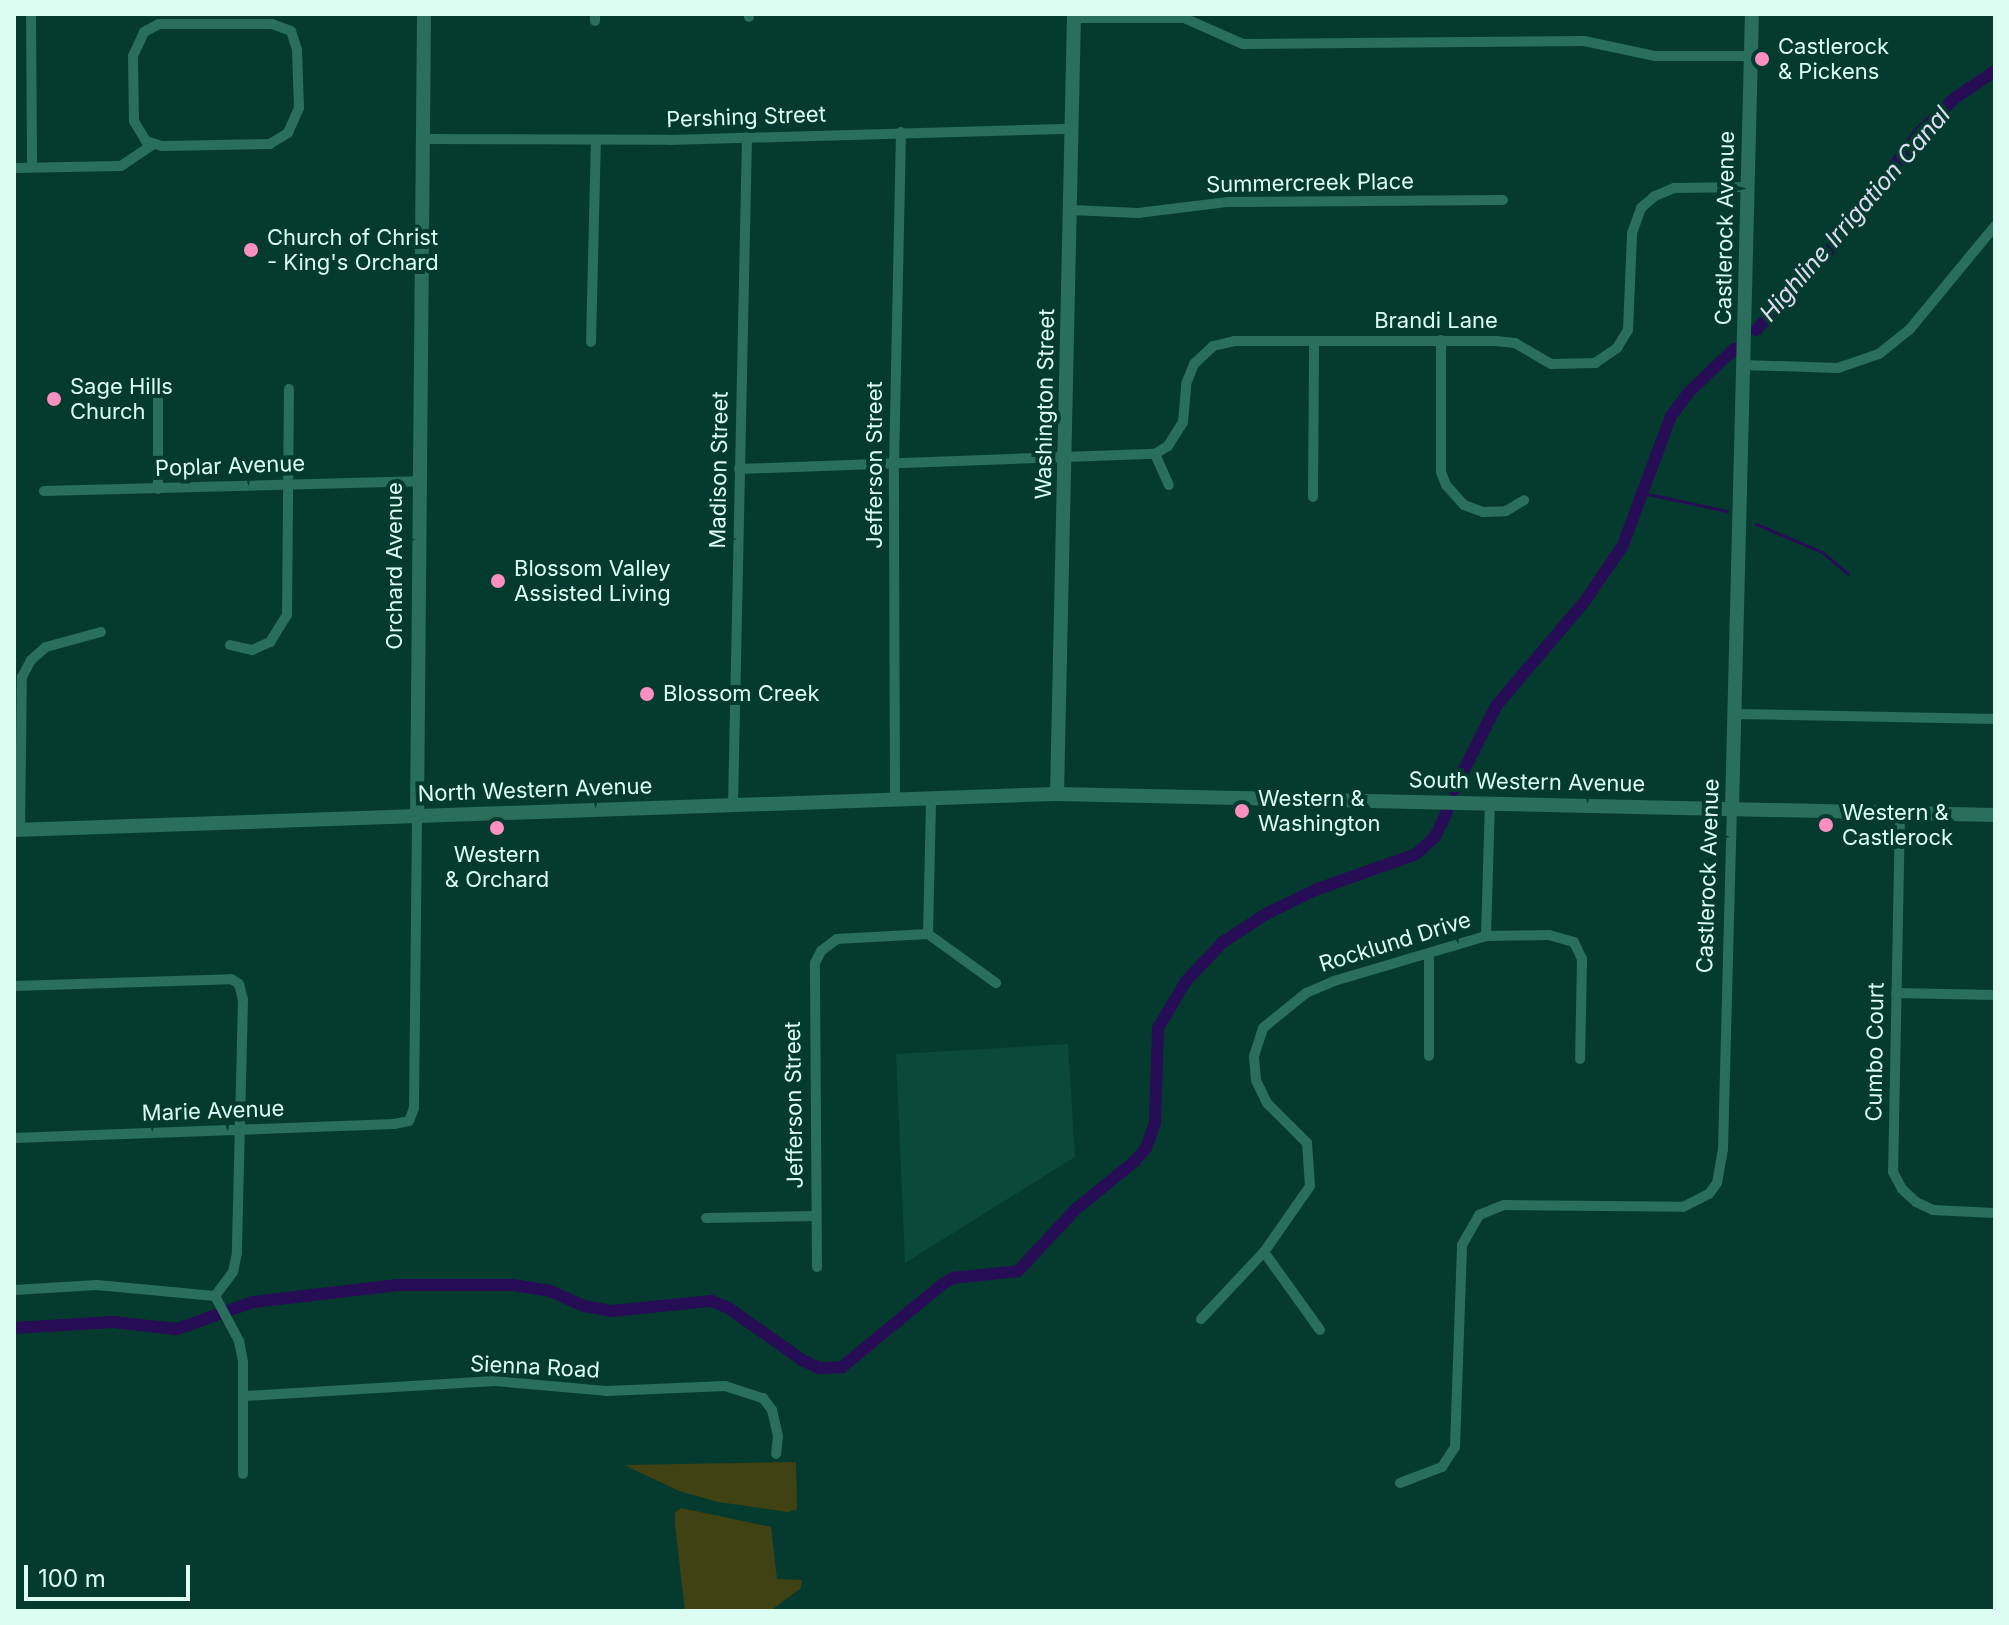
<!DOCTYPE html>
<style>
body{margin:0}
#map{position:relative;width:2009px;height:1625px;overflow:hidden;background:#053b2e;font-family:Inter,sans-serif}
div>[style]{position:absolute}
.built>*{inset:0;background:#0b493b}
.green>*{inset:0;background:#404214}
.stream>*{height:3px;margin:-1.5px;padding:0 1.5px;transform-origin:1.5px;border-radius:1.5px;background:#270c56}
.canal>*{height:12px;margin:-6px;padding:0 6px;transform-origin:6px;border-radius:6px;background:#270c56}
.street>*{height:10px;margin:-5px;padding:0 5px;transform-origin:5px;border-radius:5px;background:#296f5c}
.secondary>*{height:14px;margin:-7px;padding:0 7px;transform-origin:7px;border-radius:7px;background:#296f5c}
.dots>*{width:22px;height:22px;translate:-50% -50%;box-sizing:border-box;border:4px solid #053b2e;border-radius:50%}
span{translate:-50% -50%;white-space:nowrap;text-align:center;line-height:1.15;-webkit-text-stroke:8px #053b2e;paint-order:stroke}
.poi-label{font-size:22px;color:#dcfef2}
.left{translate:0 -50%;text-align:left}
.street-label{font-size:22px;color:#dcfef2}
.water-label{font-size:24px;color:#dedbf1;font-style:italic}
.frame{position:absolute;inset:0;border:16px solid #dcfef2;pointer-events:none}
.scale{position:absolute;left:24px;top:1565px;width:166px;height:36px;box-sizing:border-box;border:4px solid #dcfef2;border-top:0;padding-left:10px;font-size:24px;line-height:28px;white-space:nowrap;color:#dcfef2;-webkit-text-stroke:6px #053b2e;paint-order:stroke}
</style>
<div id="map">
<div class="built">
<i style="clip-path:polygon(1068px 1044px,1075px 1157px,905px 1263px,896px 1054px)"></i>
</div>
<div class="green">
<i style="clip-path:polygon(796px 1462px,797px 1509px,788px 1512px,718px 1502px,679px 1491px,624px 1465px)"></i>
<i style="clip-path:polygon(681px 1508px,771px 1527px,777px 1579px,802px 1580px,801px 1588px,770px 1611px,685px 1611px,675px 1524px,675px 1512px)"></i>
</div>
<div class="stream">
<i style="left:1643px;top:493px;width:86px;rotate:12.1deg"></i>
<i style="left:1756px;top:524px;width:72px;rotate:23deg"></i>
<i style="left:1822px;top:552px;width:34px;rotate:40deg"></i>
</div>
<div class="canal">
<i style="left:1756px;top:330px;width:106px;rotate:-47.3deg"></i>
<i style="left:1828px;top:252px;width:150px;rotate:-52.6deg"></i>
<i style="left:1919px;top:133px;width:50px;rotate:-44.2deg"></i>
<i style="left:1955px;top:98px;width:48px;rotate:-34deg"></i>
<i style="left:1454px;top:790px;width:94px;rotate:-63.4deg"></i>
<i style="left:1496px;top:706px;width:138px;rotate:-49.7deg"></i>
<i style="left:1585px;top:601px;width:68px;rotate:-55.8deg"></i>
<i style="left:1623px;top:545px;width:138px;rotate:-69.6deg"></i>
<i style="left:1671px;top:416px;width:31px;rotate:-53deg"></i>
<i style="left:1690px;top:391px;width:61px;rotate:-43.7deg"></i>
<i style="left:14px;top:1328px;width:99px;rotate:-3.5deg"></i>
<i style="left:113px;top:1322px;width:64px;rotate:6.2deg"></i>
<i style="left:177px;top:1329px;width:81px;rotate:-19.6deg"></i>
<i style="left:253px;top:1302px;width:146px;rotate:-6.7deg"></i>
<i style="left:398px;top:1285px;width:115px"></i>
<i style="left:513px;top:1285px;width:37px;rotate:9deg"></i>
<i style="left:550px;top:1291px;width:37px;rotate:24deg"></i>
<i style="left:584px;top:1306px;width:28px;rotate:10deg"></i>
<i style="left:612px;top:1311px;width:100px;rotate:-5.8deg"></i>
<i style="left:711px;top:1301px;width:17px;rotate:21deg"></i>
<i style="left:727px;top:1307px;width:92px;rotate:35.2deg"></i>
<i style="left:802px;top:1360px;width:19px;rotate:25deg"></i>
<i style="left:819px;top:1368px;width:23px;rotate:-2deg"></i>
<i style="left:842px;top:1367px;width:132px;rotate:-39.5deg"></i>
<i style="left:944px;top:1283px;width:10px;rotate:-29deg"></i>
<i style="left:953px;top:1278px;width:65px;rotate:-6.1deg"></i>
<i style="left:1018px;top:1271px;width:85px;rotate:-46.9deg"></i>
<i style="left:1076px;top:1209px;width:76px;rotate:-39.1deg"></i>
<i style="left:1135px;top:1161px;width:17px;rotate:-50deg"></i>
<i style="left:1146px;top:1148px;width:27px;rotate:-70deg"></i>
<i style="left:1155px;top:1123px;width:95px;rotate:-88.2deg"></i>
<i style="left:1158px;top:1028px;width:55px;rotate:-59.2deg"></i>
<i style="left:1186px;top:981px;width:54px;rotate:-46.5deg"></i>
<i style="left:1223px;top:942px;width:51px;rotate:-33.1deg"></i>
<i style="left:1266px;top:914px;width:55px;rotate:-26.1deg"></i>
<i style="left:1315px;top:890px;width:107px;rotate:-19.6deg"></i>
<i style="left:1416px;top:854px;width:25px;rotate:-42deg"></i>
<i style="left:1435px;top:837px;width:29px;rotate:-65deg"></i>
</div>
<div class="street">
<i style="left:31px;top:14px;width:153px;rotate:89.6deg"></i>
<i style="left:749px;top:17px;width:3px;rotate:-90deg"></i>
<i style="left:1074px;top:18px;width:110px"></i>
<i style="left:1184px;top:18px;width:64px;rotate:23.8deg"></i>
<i style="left:1243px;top:44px;width:341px;rotate:-0.5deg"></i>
<i style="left:1584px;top:41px;width:73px;rotate:11.9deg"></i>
<i style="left:1655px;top:56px;width:96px"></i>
<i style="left:595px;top:21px;width:7px;rotate:-90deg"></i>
<i style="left:159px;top:24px;width:113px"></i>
<i style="left:272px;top:24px;width:20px;rotate:20deg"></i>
<i style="left:291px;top:31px;width:20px;rotate:72deg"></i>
<i style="left:297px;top:50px;width:58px;rotate:88deg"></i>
<i style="left:299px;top:108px;width:27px;rotate:114deg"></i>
<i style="left:288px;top:133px;width:21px;rotate:149deg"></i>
<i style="left:270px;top:144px;width:108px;rotate:178.9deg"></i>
<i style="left:162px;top:146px;width:17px;rotate:-163deg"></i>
<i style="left:146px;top:141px;width:23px;rotate:-121deg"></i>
<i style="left:134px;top:121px;width:65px;rotate:-90.9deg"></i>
<i style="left:133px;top:56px;width:26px;rotate:-65deg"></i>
<i style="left:144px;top:32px;width:17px;rotate:-28deg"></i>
<i style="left:422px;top:139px;width:247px;rotate:0.2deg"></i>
<i style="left:669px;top:140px;width:403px;rotate:-1.6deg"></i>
<i style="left:14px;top:168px;width:107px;rotate:-1.1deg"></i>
<i style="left:121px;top:166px;width:37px;rotate:-34deg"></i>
<i style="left:1070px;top:210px;width:68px;rotate:2.5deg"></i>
<i style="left:1138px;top:213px;width:91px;rotate:-7deg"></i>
<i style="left:1228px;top:202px;width:275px;rotate:-0.4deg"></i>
<i style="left:1441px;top:340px;width:132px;rotate:90deg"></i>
<i style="left:1441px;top:472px;width:14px;rotate:69deg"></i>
<i style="left:1446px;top:485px;width:27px;rotate:48deg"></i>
<i style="left:1464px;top:505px;width:20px;rotate:20deg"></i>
<i style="left:1483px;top:512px;width:23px;rotate:-2deg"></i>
<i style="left:1506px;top:511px;width:21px;rotate:-31deg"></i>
<i style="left:591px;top:342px;width:202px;rotate:-88.6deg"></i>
<i style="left:1743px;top:365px;width:95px;rotate:1.8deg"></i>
<i style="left:1838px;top:368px;width:43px;rotate:-18.9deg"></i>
<i style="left:1879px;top:354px;width:40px;rotate:-39deg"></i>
<i style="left:1910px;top:329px;width:134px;rotate:-50.5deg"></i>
<i style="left:158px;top:393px;width:96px;rotate:90deg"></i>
<i style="left:1155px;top:454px;width:34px;rotate:66deg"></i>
<i style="left:739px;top:469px;width:416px;rotate:-2.1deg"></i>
<i style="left:1155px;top:454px;width:15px;rotate:-32deg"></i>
<i style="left:1168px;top:446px;width:28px;rotate:-58deg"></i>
<i style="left:1183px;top:422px;width:38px;rotate:-85deg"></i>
<i style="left:1186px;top:384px;width:22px;rotate:-68deg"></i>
<i style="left:1194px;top:364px;width:26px;rotate:-43deg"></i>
<i style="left:1213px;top:346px;width:22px;rotate:-13deg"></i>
<i style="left:1234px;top:341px;width:262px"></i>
<i style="left:1496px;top:341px;width:19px;rotate:6deg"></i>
<i style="left:1515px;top:343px;width:42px;rotate:30.3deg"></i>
<i style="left:1551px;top:364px;width:44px;rotate:-1.3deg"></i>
<i style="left:1595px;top:363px;width:27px;rotate:-34deg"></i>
<i style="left:1617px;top:348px;width:21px;rotate:-59deg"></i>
<i style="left:1628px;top:330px;width:97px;rotate:-87.6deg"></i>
<i style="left:1632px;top:233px;width:27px;rotate:-70deg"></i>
<i style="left:1641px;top:208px;width:18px;rotate:-41deg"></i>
<i style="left:1655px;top:196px;width:21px;rotate:-23deg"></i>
<i style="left:1674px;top:188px;width:74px;rotate:-0.8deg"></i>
<i style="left:44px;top:491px;width:374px;rotate:-1.5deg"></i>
<i style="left:1313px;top:497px;width:155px;rotate:-89.6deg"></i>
<i style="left:230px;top:645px;width:23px;rotate:13deg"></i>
<i style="left:252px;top:650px;width:20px;rotate:-24deg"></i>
<i style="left:270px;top:642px;width:32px;rotate:-58deg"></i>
<i style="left:287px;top:615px;width:226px;rotate:-89.5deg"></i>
<i style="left:1735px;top:714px;width:260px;rotate:1.1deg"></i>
<i style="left:895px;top:799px;width:333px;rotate:-90.2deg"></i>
<i style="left:894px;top:466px;width:334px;rotate:-88.8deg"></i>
<i style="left:733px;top:805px;width:668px;rotate:-88.8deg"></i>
<i style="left:1900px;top:813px;width:359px;rotate:91.1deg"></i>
<i style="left:1893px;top:1172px;width:19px;rotate:62deg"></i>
<i style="left:1902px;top:1189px;width:19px;rotate:43deg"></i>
<i style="left:1916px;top:1202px;width:19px;rotate:25deg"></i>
<i style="left:1933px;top:1210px;width:62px;rotate:2.8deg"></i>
<i style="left:20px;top:830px;width:153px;rotate:-89.3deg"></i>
<i style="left:22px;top:677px;width:19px;rotate:-62deg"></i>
<i style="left:31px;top:660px;width:20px;rotate:-41deg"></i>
<i style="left:46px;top:647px;width:57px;rotate:-15.3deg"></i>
<i style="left:928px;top:934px;width:136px;rotate:-88.7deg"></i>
<i style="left:928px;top:934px;width:84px;rotate:35.8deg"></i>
<i style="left:1486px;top:936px;width:63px;rotate:-0.9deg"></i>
<i style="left:1549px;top:935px;width:26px;rotate:16deg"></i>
<i style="left:1574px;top:942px;width:19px;rotate:65deg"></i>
<i style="left:1582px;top:959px;width:100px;rotate:91.1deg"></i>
<i style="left:1429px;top:954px;width:102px;rotate:90deg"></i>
<i style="left:14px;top:986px;width:217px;rotate:-1.8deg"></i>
<i style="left:231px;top:979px;width:9px;rotate:32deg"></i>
<i style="left:239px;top:984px;width:16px;rotate:76deg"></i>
<i style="left:243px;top:1000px;width:253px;rotate:91.4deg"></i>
<i style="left:237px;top:1253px;width:19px;rotate:102deg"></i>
<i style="left:233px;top:1272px;width:30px;rotate:127deg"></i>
<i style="left:215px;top:1296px;width:119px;rotate:-174.7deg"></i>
<i style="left:97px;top:1285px;width:83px;rotate:176.6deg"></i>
<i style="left:1896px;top:993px;width:99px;rotate:1.2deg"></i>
<i style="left:14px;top:1138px;width:380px;rotate:-2.1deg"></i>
<i style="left:394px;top:1124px;width:15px;rotate:-11deg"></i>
<i style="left:409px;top:1121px;width:14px;rotate:-69deg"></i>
<i style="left:414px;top:1108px;width:292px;rotate:-89.4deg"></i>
<i style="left:706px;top:1218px;width:110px;rotate:-1deg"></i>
<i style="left:1264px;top:1252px;width:96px;rotate:54.3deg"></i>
<i style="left:817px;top:1267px;width:304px;rotate:-90.4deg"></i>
<i style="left:815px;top:963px;width:13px;rotate:-63deg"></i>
<i style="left:821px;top:951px;width:20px;rotate:-37deg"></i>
<i style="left:837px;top:939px;width:91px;rotate:-3.1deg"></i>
<i style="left:215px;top:1296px;width:51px;rotate:61.9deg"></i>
<i style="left:239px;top:1341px;width:21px;rotate:79deg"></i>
<i style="left:243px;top:1362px;width:112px;rotate:90deg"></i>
<i style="left:1201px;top:1319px;width:92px;rotate:-46.8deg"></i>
<i style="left:1264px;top:1252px;width:80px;rotate:-55.1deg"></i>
<i style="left:1310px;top:1186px;width:43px;rotate:-94deg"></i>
<i style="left:1307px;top:1143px;width:57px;rotate:-135deg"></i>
<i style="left:1267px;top:1103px;width:25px;rotate:-116deg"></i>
<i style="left:1256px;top:1080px;width:24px;rotate:-95deg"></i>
<i style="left:1254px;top:1056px;width:29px;rotate:-72deg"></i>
<i style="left:1263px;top:1028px;width:55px;rotate:-39.1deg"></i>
<i style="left:1306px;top:993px;width:30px;rotate:-23deg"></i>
<i style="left:1334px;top:981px;width:159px;rotate:-16.5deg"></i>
<i style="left:1486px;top:936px;width:132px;rotate:-88.3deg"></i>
<i style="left:244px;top:1396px;width:251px;rotate:-3.4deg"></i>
<i style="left:495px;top:1381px;width:111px;rotate:5.1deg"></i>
<i style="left:606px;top:1391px;width:119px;rotate:-2.4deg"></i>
<i style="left:725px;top:1386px;width:40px;rotate:18deg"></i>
<i style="left:763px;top:1398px;width:15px;rotate:53deg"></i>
<i style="left:772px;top:1410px;width:27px;rotate:77deg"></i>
<i style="left:778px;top:1436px;width:18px;rotate:96deg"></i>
<i style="left:1400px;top:1483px;width:45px;rotate:-20.9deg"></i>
<i style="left:1442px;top:1467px;width:24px;rotate:-57deg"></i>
<i style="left:1455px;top:1447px;width:202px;rotate:-88deg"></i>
<i style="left:1462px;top:1245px;width:34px;rotate:-60deg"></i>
<i style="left:1479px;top:1215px;width:27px;rotate:-22deg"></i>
<i style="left:1504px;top:1205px;width:179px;rotate:0.6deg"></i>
<i style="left:1683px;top:1207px;width:29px;rotate:-27deg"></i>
<i style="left:1709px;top:1194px;width:14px;rotate:-54deg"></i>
<i style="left:1717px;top:1183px;width:35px;rotate:-80deg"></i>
<i style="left:1723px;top:1149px;width:341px;rotate:-88.5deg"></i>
</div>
<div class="secondary">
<i style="left:1057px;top:794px;width:780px;rotate:-88.75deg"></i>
<i style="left:1732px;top:808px;width:794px;rotate:-88.56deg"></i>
<i style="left:417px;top:816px;width:802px;rotate:-89.5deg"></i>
<i style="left:14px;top:830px;width:1044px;rotate:-1.98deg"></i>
<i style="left:1057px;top:794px;width:938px;rotate:1.28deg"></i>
</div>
<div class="dots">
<i style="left:1762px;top:59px;background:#fc8fc1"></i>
<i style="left:251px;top:250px;background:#fc8fc1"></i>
<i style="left:54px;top:399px;background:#fc8fc1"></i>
<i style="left:498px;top:581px;background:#fc8fc1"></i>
<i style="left:647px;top:694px;background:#fc8fc1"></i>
<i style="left:1242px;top:811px;background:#fc8fc1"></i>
<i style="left:1826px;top:825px;background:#fc8fc1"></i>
<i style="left:497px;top:828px;background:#fc8fc1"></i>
</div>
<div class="poi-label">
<span class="left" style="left:1778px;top:59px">Castlerock<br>&amp; Pickens</span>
<span class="left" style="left:267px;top:250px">Church of Christ<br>- King's Orchard</span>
<span class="left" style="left:70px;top:399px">Sage Hills<br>Church</span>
<span class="left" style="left:514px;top:581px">Blossom Valley<br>Assisted Living</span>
<span class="left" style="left:663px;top:694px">Blossom Creek</span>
<span class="left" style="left:1258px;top:811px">Western &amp;<br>Washington</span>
<span class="left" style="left:1842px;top:825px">Western &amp;<br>Castlerock</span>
<span style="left:497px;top:867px">Western<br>&amp; Orchard</span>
</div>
<div class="street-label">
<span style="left:746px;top:117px;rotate:-2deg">Pershing Street</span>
<span style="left:1310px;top:183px;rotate:-1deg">Summercreek Place</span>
<span style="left:1725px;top:228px;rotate:-89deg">Castlerock Avenue</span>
<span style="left:1436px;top:321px">Brandi Lane</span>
<span style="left:1045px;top:404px;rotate:-89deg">Washington Street</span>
<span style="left:875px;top:465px;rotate:-90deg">Jefferson Street</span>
<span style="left:230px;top:466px;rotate:-2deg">Poplar Avenue</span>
<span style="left:719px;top:470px;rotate:-89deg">Madison Street</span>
<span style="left:395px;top:566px;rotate:-90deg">Orchard Avenue</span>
<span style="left:1527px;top:782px;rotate:1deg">South Western Avenue</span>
<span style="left:535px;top:790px;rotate:-2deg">North Western Avenue</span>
<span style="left:1708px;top:876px;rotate:-88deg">Castlerock Avenue</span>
<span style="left:1395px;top:942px;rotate:-17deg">Rocklund Drive</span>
<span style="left:1875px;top:1052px;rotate:-89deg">Cumbo Court</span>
<span style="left:794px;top:1105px;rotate:-91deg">Jefferson Street</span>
<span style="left:213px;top:1111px;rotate:-2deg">Marie Avenue</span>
<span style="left:535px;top:1367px;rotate:3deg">Sienna Road</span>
</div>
<div class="water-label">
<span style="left:1855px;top:214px;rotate:-49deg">Highline Irrigation Canal</span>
</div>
<div class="frame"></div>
<div class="scale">100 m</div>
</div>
